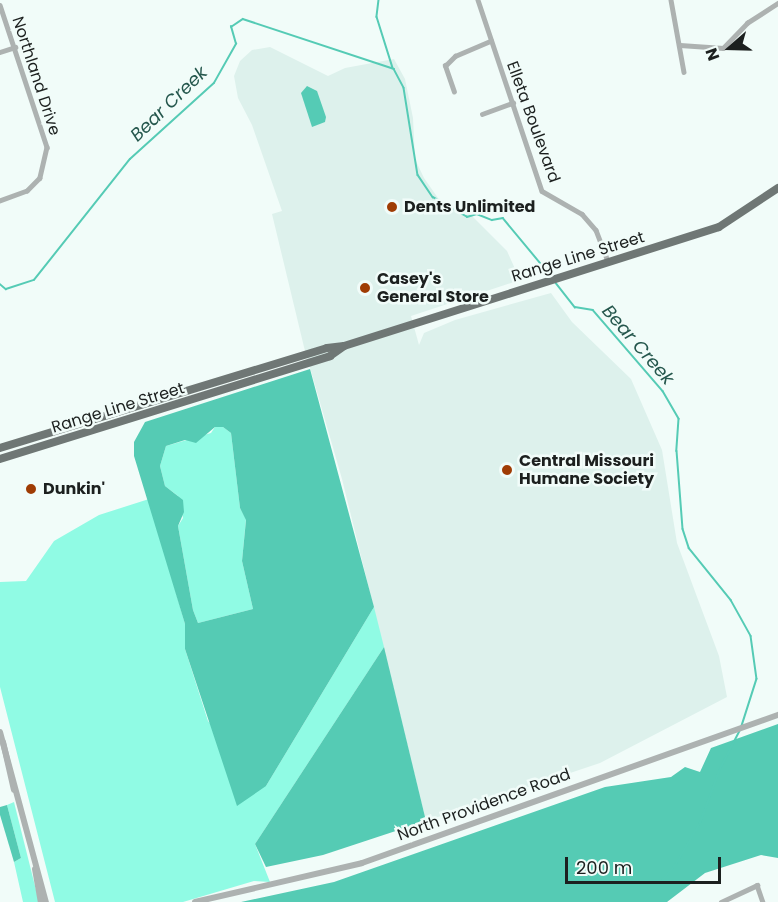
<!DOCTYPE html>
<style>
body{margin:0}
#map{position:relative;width:778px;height:902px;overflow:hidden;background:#f1fcf9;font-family:Poppins,sans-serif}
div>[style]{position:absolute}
.built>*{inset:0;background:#ddf1ec}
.green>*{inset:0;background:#90fbe4}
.forest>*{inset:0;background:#55cbb4}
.water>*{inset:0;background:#55cbb5}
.stream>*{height:1.5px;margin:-0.75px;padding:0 0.75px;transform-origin:0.75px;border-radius:0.75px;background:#55cbb5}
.minor>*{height:4.5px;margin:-2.25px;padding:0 2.25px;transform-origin:2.25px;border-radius:2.25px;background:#adb2b1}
.tertiary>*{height:6px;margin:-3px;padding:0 3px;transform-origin:3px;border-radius:3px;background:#adb2b1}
.primary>*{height:8px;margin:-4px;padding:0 4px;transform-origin:4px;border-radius:4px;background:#6f7775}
.dots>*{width:16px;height:16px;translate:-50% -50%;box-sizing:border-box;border:3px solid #f1fcf9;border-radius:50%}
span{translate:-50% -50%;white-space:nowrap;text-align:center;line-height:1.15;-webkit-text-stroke:5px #f1fcf9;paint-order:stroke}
.street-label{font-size:16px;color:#1c201f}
.poi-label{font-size:16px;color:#1c201f;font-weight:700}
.left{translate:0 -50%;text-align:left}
.water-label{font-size:18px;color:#25574d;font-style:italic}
.north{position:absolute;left:700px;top:18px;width:60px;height:60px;-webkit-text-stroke:4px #f1fcf9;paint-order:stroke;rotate:250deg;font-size:16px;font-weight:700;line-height:24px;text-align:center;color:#1c201f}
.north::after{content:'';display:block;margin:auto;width:21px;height:27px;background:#1c201f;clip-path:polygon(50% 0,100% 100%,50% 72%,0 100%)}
.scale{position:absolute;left:565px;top:857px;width:156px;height:27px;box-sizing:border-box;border:3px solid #1c201f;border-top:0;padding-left:8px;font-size:18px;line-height:21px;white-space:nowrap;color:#1c201f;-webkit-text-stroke:4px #f1fcf9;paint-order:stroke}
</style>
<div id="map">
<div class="built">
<i style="clip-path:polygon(270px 47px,328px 76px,345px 68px,394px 59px,405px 79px,413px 118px,415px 159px,424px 178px,438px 198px,470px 214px,507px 251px,520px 280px,411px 316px,419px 345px,424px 333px,455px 320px,551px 293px,572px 322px,631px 379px,662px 450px,677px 543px,719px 656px,727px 697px,600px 763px,426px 821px,342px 479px,304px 347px,272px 214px,282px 211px,252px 125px,238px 98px,234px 76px,240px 61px,252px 50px)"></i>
</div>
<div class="green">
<i style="clip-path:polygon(215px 427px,223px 427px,231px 433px,240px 508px,246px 519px,242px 561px,253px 609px,198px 623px,193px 610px,178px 526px,183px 518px,178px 496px,165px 486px,160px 466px,166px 446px,211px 433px)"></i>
<i style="clip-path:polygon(149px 499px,185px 624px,185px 649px,208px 721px,266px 786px,374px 607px,384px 647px,255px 844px,270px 882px,254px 881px,183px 902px,55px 902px,0 687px,0 582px,26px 581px,54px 541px,99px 515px)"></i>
<i style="clip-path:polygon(14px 802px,39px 902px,23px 902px,14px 862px,21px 858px,7px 805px)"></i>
</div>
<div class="forest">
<i style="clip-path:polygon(evenodd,310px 369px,374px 607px,266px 786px,237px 806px,185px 649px,185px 624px,134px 456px,134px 442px,145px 422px,310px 369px,215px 427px,223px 427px,231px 433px,240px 508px,246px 520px,242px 561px,253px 609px,198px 623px,193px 610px,178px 526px,184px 512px,183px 500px,165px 486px,160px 466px,166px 446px,185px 440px,196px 443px,215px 427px)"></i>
<i style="clip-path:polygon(384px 647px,426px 821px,323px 855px,266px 867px,255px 844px)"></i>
<i style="clip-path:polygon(778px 724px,778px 858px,761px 855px,705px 873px,667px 902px,241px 902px,334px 882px,605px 787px,671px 777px,685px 767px,700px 772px,711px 748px)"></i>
<i style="clip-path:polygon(7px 805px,21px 858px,14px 862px,0 815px,0 807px)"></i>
</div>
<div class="water">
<i style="clip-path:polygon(307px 86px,317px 91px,326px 117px,325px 122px,312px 127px,301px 93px)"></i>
</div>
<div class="stream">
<i style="left:379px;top:0;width:17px;rotate:97deg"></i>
<i style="left:377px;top:17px;width:53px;rotate:72.6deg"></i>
<i style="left:556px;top:283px;width:31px;rotate:52deg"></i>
<i style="left:575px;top:307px;width:18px;rotate:9deg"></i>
<i style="left:593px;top:310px;width:107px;rotate:49.2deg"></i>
<i style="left:663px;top:391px;width:32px;rotate:60deg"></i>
<i style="left:679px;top:419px;width:32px;rotate:94deg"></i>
<i style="left:677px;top:451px;width:78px;rotate:85.6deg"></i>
<i style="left:683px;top:529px;width:20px;rotate:72deg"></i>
<i style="left:689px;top:548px;width:67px;rotate:51.1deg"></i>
<i style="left:731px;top:600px;width:41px;rotate:60.9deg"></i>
<i style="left:751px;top:636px;width:43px;rotate:82.1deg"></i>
<i style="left:757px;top:679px;width:49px;rotate:107.7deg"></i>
<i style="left:0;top:284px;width:8px;rotate:40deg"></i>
<i style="left:6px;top:289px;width:29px;rotate:-18deg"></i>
<i style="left:34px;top:280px;width:154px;rotate:-51.6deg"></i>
<i style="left:130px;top:159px;width:113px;rotate:-42.1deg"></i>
<i style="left:214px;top:83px;width:45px;rotate:-60.6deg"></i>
<i style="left:236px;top:44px;width:18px;rotate:-106deg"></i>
<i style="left:231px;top:27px;width:14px;rotate:-34deg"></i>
<i style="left:243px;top:19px;width:159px;rotate:18.3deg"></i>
<i style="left:394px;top:69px;width:21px;rotate:62deg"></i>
<i style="left:404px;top:88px;width:88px;rotate:80.9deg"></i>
<i style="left:418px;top:175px;width:27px;rotate:56deg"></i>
<i style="left:433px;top:197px;width:39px;rotate:30deg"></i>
<i style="left:467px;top:217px;width:10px;rotate:-17deg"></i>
<i style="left:477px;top:214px;width:16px;rotate:22deg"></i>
<i style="left:492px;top:220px;width:11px;rotate:-10deg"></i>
<i style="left:503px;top:218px;width:77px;rotate:50.3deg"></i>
<i style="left:644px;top:902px;width:50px;rotate:-49.9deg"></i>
<i style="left:676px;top:864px;width:48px;rotate:-59.7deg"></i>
<i style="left:700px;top:823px;width:58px;rotate:-69.7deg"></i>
<i style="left:720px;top:769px;width:42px;rotate:-62.8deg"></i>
</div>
<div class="minor">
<i style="left:478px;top:0;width:201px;rotate:71.5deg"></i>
<i style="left:542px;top:191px;width:46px;rotate:29.9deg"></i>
<i style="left:582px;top:214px;width:21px;rotate:49deg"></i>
<i style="left:596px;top:230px;width:34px;rotate:69deg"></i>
<i style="left:671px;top:0;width:73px;rotate:79.8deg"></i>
<i style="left:0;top:5px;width:150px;rotate:71.7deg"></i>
<i style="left:47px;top:147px;width:32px;rotate:103deg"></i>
<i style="left:40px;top:178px;width:18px;rotate:135deg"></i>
<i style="left:27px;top:191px;width:29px;rotate:160deg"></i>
<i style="left:680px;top:45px;width:43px;rotate:4deg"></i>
<i style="left:723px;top:48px;width:35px;rotate:-46deg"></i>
<i style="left:747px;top:23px;width:37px;rotate:-33deg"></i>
<i style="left:0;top:52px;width:16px;rotate:-18deg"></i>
<i style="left:454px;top:92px;width:28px;rotate:-109deg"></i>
<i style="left:445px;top:66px;width:14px;rotate:-45deg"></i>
<i style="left:455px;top:56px;width:39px;rotate:-23deg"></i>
<i style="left:482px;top:114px;width:33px;rotate:-20deg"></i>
<i style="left:721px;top:902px;width:40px;rotate:-25deg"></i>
<i style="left:757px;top:885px;width:18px;rotate:71deg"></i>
</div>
<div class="tertiary">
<i style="left:0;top:732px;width:176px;rotate:74.9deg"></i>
<i style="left:3px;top:742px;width:49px;rotate:77.1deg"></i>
<i style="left:35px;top:869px;width:34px;rotate:80deg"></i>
<i style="left:195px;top:902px;width:171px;rotate:-13.1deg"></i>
<i style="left:362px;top:863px;width:442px;rotate:-19.6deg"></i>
</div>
<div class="primary">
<i style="left:0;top:448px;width:342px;rotate:-17deg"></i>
<i style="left:327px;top:348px;width:17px;rotate:-7deg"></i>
<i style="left:344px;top:346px;width:393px;rotate:-17.6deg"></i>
<i style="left:719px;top:227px;width:71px;rotate:-33.5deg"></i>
<i style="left:0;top:459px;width:346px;rotate:-17.3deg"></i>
<i style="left:330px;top:356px;width:16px;rotate:-35deg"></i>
</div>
<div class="dots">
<i style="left:392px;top:207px;background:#9f3c04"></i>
<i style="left:365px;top:288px;background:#9f3c04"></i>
<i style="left:507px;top:470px;background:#9f3c04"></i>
<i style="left:31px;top:489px;background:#9f3c04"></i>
</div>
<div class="street-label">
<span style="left:36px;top:76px;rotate:72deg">Northland Drive</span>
<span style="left:533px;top:122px;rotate:70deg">Elleta Boulevard</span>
<span style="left:578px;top:257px;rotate:-17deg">Range Line Street</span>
<span style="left:118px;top:408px;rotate:-17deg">Range Line Street</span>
<span style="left:484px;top:805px;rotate:-20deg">North Providence Road</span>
</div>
<div class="poi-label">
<span class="left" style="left:404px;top:207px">Dents Unlimited</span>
<span class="left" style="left:377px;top:288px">Casey's<br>General Store</span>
<span class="left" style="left:519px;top:470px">Central Missouri<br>Humane Society</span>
<span class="left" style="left:43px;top:489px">Dunkin'</span>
</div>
<div class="water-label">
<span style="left:169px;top:104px;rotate:-44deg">Bear Creek</span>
<span style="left:638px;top:345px;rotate:49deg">Bear Creek</span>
</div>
<div class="north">N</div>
<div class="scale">200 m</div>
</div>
